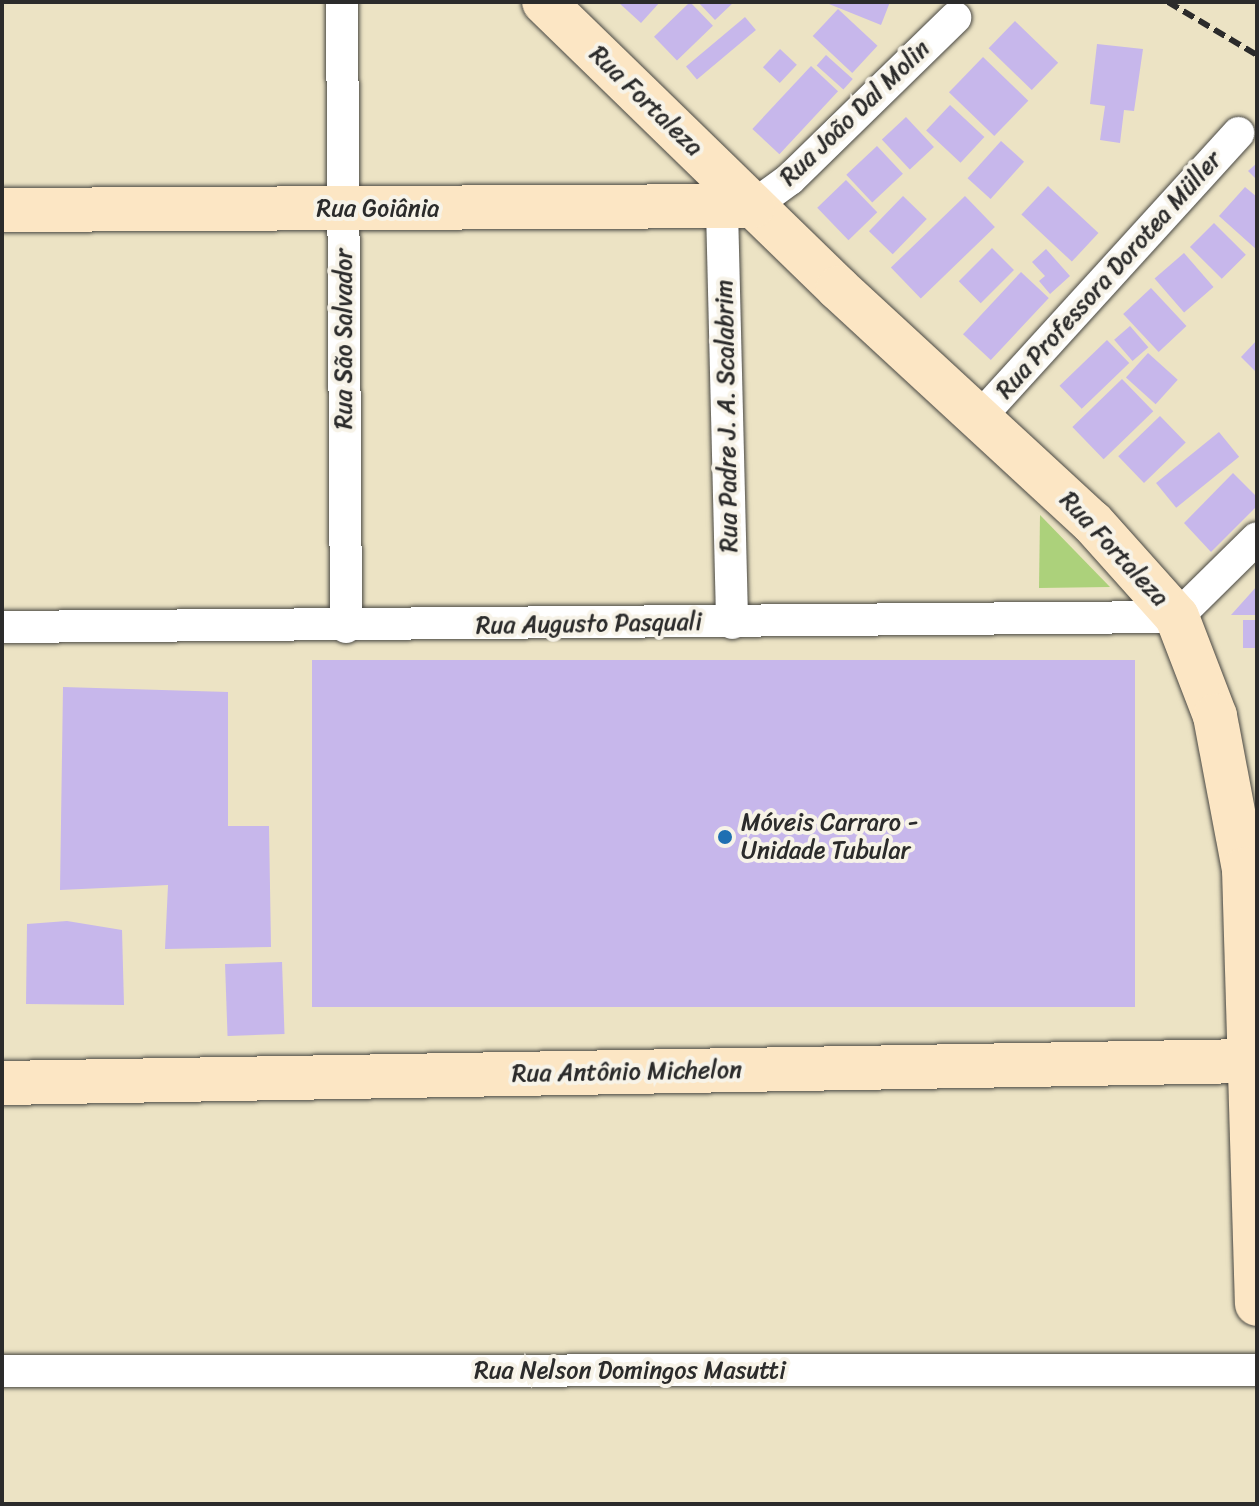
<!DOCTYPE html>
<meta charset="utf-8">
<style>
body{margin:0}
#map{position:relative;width:1259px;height:1506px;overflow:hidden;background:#ece3c4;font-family:Sriracha,sans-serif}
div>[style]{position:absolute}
.green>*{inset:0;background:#acd17b}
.building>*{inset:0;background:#c7b7eb;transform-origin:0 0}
.roads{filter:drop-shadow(0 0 2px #484742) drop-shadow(0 0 2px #484742)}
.street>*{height:32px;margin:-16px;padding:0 16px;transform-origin:16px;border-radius:16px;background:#fff}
.secondary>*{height:44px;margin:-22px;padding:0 22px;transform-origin:22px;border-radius:22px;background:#fce6c4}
.rail>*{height:6px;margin-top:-3px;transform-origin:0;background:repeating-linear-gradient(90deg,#2b2b2b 0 12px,transparent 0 18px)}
.dots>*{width:22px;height:22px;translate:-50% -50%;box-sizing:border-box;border:4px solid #f7f3e8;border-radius:50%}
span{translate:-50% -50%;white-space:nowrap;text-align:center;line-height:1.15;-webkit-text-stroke:8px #f7f3e8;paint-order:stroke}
.street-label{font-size:24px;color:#2b2b2b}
.poi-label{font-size:24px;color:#2b2b2b}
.left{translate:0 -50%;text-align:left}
.frame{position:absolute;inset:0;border:4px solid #2b2b2b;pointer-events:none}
</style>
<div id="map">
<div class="green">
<i style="clip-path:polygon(1040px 515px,1110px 587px,1039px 588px)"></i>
</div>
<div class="building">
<i style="clip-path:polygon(618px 2px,660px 2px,641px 23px)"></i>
<i style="left:690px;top:2px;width:33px;height:50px;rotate:46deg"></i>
<i style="clip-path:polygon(698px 2px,734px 2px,715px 20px)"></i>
<i style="clip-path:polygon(824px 2px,890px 2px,881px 25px)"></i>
<i style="left:838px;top:9px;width:54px;height:37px;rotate:43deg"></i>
<i style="left:745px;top:17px;width:17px;height:77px;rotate:50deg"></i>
<i style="left:1015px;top:21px;width:60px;height:38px;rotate:44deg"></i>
<i style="clip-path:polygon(1097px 44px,1143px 49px,1134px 111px,1124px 110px,1120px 143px,1100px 140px,1105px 106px,1090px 104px)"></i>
<i style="left:780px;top:49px;width:23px;height:25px;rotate:43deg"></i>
<i style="left:826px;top:55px;width:36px;height:14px;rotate:42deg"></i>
<i style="left:983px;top:57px;width:63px;height:49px;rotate:44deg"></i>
<i style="left:811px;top:66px;width:37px;height:86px;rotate:43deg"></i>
<i style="left:950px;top:105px;width:47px;height:35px;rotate:43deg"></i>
<i style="left:906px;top:117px;width:41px;height:33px;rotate:47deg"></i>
<i style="left:1001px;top:141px;width:31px;height:50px;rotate:42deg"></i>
<i style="left:877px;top:146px;width:38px;height:42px;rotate:47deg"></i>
<i style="clip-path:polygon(1257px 163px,1257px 180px,1248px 171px)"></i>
<i style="left:846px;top:180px;width:45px;height:40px;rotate:46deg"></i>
<i style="left:1048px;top:186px;width:69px;height:39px;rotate:43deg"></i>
<i style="clip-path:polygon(1245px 187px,1257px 197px,1257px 250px,1219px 216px)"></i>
<i style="left:903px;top:196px;width:33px;height:49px;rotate:44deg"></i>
<i style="left:965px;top:196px;width:43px;height:103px;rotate:46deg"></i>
<i style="left:1214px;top:223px;width:45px;height:34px;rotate:45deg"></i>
<i style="left:992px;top:248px;width:31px;height:47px;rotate:45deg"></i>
<i style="clip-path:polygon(1046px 249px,1070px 276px,1050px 294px,1039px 281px,1045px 276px,1032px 262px)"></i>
<i style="left:1184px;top:253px;width:45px;height:39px;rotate:49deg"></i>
<i style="left:1021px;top:272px;width:38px;height:85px;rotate:43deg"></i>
<i style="left:1151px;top:288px;width:52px;height:38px;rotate:47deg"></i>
<i style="left:1130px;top:326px;width:28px;height:21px;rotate:49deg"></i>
<i style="left:1107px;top:340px;width:32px;height:66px;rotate:46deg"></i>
<i style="clip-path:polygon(1257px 340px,1257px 373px,1241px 357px)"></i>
<i style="left:1148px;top:353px;width:40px;height:33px;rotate:42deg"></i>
<i style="left:1122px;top:379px;width:45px;height:69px;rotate:46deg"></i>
<i style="left:1160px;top:416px;width:37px;height:58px;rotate:46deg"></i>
<i style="left:1219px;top:432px;width:32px;height:81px;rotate:51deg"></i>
<i style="clip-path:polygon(1233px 473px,1257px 497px,1257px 506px,1211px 552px,1184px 523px)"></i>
<i style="clip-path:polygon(1257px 586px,1257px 615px,1231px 615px)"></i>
<i style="left:1243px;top:620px;width:14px;height:28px"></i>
<i style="left:1135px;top:660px;width:347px;height:823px;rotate:90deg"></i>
<i style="clip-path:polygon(63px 687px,228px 692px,228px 826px,269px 826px,271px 947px,165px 949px,168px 885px,60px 890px)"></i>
<i style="clip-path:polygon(67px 921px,122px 930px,124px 1005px,26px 1004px,27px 924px)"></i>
<i style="left:282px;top:962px;width:72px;height:57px;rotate:88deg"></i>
</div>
<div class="roads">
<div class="street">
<i style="left:342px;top:2px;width:625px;rotate:89.63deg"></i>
<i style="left:753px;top:206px;width:46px;rotate:-36.1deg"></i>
<i style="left:790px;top:179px;width:231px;rotate:-44.3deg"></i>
<i style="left:722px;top:209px;width:414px;rotate:88.6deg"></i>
<i style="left:980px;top:417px;width:384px;rotate:-47.7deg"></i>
<i style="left:2px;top:627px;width:1175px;rotate:-0.49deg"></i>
<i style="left:1177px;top:617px;width:112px;rotate:-44.6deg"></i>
<i style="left:2px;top:1371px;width:1255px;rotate:-0.05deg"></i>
</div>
<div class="secondary">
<i style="left:544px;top:2px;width:410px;rotate:44.2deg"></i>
<i style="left:838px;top:288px;width:345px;rotate:42.7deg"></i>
<i style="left:1092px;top:522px;width:127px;rotate:48.2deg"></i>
<i style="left:1177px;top:617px;width:106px;rotate:69deg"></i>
<i style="left:1215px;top:716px;width:156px;rotate:79.3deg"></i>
<i style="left:1244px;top:869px;width:435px;rotate:88.3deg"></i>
<i style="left:2px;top:210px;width:751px;rotate:-0.31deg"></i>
<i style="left:2px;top:1083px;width:1251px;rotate:-1.01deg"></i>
</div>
</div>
<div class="rail">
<i style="left:1168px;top:2px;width:104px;rotate:30.8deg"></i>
</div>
<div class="dots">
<i style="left:725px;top:837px;background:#1f6fb2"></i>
</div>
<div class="street-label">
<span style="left:646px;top:101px;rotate:44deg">Rua Fortaleza</span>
<span style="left:855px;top:113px;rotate:-44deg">Rua João Dal Molin</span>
<span style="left:378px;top:209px">Rua Goiânia</span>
<span style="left:1109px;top:275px;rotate:-48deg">Rua Professora Dorotea Müller</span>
<span style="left:344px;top:339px;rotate:-90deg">Rua São Salvador</span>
<span style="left:727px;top:416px;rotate:-91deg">Rua Padre J. A. Scalabrim</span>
<span style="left:1114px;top:549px;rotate:47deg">Rua Fortaleza</span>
<span style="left:589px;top:624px;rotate:-1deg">Rua Augusto Pasquali</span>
<span style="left:627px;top:1072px;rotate:-1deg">Rua Antônio Michelon</span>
<span style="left:630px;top:1371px">Rua Nelson Domingos Masutti</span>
</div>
<div class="poi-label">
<span class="left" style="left:741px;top:837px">Móveis Carraro -<br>Unidade Tubular</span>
</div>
<div class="frame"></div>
</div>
